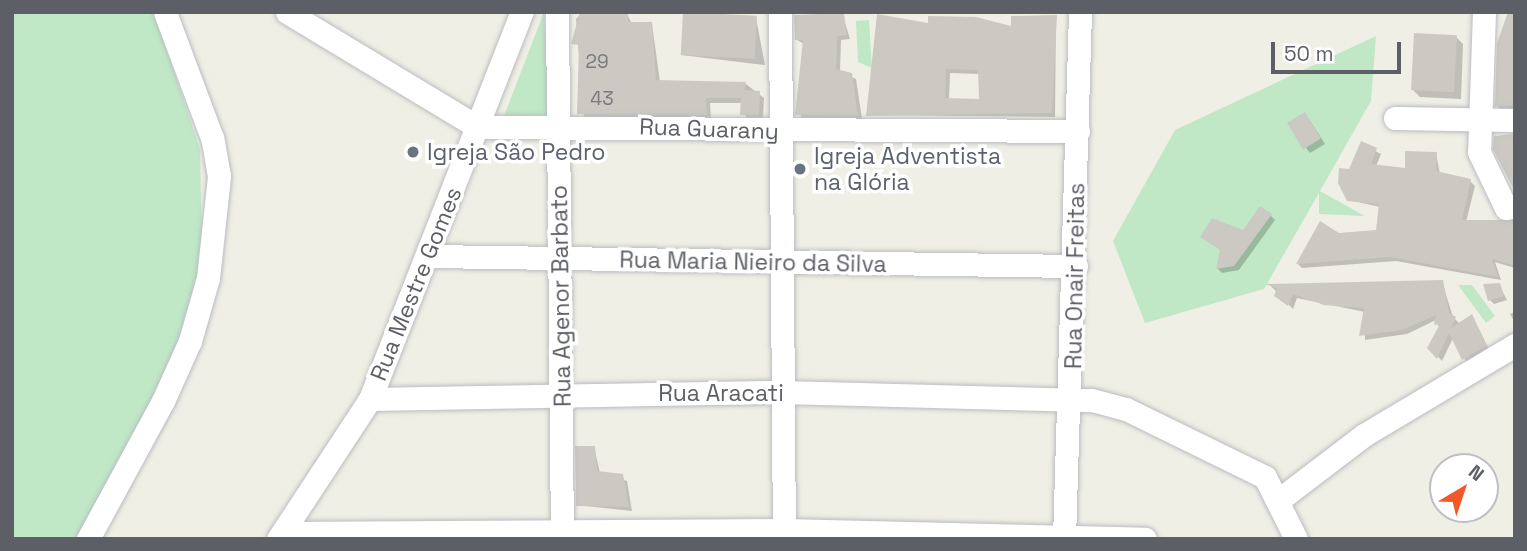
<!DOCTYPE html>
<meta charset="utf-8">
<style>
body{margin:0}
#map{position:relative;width:1527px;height:551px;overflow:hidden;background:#f0efe5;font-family:"Space Grotesk",sans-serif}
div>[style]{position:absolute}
.green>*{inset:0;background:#c0e8c6}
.shadow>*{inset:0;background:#0003}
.building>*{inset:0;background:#cbc9c2;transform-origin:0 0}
.roads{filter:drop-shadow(0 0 2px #babcc1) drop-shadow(0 0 2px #babcc1)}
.minor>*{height:23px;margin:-11.5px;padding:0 11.5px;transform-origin:11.5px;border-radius:11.5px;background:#fff}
.dots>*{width:19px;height:19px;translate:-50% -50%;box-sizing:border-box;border:4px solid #fff;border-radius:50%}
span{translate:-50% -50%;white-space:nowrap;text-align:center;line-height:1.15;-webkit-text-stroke:7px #fff;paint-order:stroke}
.number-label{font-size:19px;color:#787a7d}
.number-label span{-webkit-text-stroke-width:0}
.street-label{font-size:23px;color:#5d5f66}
.worship-label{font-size:23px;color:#5b616d}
.left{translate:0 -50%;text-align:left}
.frame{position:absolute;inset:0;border:14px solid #5d5f66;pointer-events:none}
.north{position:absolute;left:1429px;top:453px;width:70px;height:70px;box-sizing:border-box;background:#fff;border:2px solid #bebfc2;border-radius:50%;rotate:39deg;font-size:19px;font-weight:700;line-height:28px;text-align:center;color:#5d5f66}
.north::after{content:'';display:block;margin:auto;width:24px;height:32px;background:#f25729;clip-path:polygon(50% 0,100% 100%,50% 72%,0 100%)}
.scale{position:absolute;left:1271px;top:42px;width:130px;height:32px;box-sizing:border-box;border:4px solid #5d5f66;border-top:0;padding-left:9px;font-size:21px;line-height:24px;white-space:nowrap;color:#5d5f66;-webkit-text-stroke:5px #fff;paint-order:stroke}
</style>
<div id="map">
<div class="green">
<i style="clip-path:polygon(12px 12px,154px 12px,200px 149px,202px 253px,183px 356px,75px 539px,12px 539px)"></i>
<i style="clip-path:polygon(544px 12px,549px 115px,504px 116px)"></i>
<i style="clip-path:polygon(869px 20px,872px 68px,858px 62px,856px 21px)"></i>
<i style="clip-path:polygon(1376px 36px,1371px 101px,1320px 191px,1365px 216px,1319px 214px,1319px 193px,1264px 289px,1145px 323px,1113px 241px,1175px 130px)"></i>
<i style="clip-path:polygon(1458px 285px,1472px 285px,1495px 316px,1486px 323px)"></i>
</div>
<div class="shadow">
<i style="clip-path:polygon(1515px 13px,1515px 111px,1502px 111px,1496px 105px)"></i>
<i style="clip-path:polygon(581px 14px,627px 14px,632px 24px,652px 24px,660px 82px,746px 84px,764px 98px,763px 119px,747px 119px,742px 103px,710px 103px,711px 119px,584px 118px,576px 19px)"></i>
<i style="clip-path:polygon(843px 16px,850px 39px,841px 40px,840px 72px,856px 79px,862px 119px,801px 119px,804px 44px,797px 40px)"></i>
<i style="clip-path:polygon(evenodd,1056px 17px,1055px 117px,868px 115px,930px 25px,1012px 28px,1056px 17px,950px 73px,980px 74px,981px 101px,949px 100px,950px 73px)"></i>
<i style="clip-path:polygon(756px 18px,765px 65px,681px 55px)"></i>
<i style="clip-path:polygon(1456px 37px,1463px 44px,1461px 99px,1420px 97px,1413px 90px)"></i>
<i style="clip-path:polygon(1309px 119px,1325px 144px,1310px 153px,1306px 148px)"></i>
<i style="clip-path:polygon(1362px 144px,1381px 154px,1376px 166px,1406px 170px,1436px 154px,1440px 174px,1470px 181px,1475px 186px,1466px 222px,1515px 221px,1515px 268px,1495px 262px,1501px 280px,1396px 261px,1302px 268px,1298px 264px,1338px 235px,1377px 232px,1380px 207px,1349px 200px,1350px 171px)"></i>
<i style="clip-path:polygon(1270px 215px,1275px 220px,1239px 270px,1222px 273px,1218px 269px,1243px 232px)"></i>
<i style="clip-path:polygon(1442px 282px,1453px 317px,1460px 324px,1472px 316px,1490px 351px,1468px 364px,1453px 338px,1442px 361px,1429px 347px,1440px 329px,1436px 320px,1407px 334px,1365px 340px,1365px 312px,1297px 298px,1293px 309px,1269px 284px,1380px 288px)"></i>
<i style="clip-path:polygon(1499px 285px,1507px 300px,1494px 304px,1490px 300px)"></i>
<i style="clip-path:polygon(1515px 312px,1515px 323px,1510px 314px)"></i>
<i style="clip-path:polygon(594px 447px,600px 473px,627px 481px,632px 511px,577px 505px)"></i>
</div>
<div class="building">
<i style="clip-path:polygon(580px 12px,628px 12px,628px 22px,652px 22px,656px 80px,746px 82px,744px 90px,760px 91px,759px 115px,740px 115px,741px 98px,706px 98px,707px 115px,577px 114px,579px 45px,571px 44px)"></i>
<i style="left:683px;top:12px;width:74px;height:43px;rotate:3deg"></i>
<i style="clip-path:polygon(1508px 12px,1515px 13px,1515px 106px,1495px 106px,1497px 43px)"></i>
<i style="clip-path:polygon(820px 14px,844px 14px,847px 35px,837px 36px,836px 69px,852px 73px,858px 116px,795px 115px,803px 40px,795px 40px,794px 15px)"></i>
<i style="clip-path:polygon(evenodd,877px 14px,928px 23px,928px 16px,976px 17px,1011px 26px,1011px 16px,1057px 15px,1052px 113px,866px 116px,877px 14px,946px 69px,978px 70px,979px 99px,945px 98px,946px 69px)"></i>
<i style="left:1414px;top:33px;width:43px;height:57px;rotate:3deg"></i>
<i style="left:1305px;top:112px;width:31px;height:21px;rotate:59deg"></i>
<i style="clip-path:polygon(1514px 134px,1515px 141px,1515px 192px,1493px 149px,1494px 136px)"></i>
<i style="clip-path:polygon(1361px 141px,1377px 148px,1371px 164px,1405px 168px,1405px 151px,1437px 152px,1436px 171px,1471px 179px,1462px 220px,1515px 220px,1515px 266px,1492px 259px,1498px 277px,1390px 257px,1296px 264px,1320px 221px,1339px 233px,1376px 230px,1379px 204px,1347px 201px,1338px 183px,1339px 168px,1349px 169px)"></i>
<i style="clip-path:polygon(1260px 206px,1272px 214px,1234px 266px,1216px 269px,1220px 250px,1200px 237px,1212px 218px,1243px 230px)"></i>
<i style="clip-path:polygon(1443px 280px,1449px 313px,1456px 317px,1451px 328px,1472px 314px,1487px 346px,1462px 360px,1449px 333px,1437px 359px,1427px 348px,1440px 324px,1434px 325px,1436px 315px,1402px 330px,1359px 336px,1364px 308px,1324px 305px,1293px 294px,1288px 306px,1274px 296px,1277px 288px,1265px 284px)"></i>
<i style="clip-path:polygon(1500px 283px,1504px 296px,1488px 301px,1483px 284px)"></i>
<i style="clip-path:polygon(575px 446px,595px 446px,597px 471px,623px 474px,629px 507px,576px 506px)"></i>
</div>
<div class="roads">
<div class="minor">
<i style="left:287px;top:12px;width:223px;rotate:31.1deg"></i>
<i style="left:478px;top:127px;width:600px;rotate:0.38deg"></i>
<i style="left:557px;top:12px;width:527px;rotate:89.46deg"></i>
<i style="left:780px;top:12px;width:527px;rotate:89.57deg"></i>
<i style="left:1484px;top:12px;width:140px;rotate:92deg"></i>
<i style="left:1479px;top:152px;width:62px;rotate:64.3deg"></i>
<i style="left:1506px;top:208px;width:9px;rotate:-13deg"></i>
<i style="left:1395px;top:118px;width:120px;rotate:1deg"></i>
<i style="left:430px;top:256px;width:646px;rotate:0.89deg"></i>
<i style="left:370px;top:399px;width:411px;rotate:-1deg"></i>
<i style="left:781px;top:392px;width:311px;rotate:1.5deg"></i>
<i style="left:1092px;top:400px;width:35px;rotate:15deg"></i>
<i style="left:1126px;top:409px;width:155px;rotate:26.1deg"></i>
<i style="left:1265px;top:477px;width:69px;rotate:63.4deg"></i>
<i style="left:1280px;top:499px;width:106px;rotate:-37.3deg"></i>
<i style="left:1364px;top:435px;width:176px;rotate:-30.8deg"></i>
<i style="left:282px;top:533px;width:502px;rotate:-0.34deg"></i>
<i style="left:784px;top:530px;width:361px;rotate:1.4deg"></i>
<i style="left:88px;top:539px;width:157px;rotate:-61.5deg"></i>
<i style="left:163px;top:401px;width:66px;rotate:-65.8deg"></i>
<i style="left:190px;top:341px;width:66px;rotate:-74.1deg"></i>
<i style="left:208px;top:278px;width:103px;rotate:-83.8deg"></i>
<i style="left:219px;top:176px;width:39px;rotate:-100deg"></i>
<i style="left:212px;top:138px;width:134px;rotate:-110.5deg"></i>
<i style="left:278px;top:539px;width:168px;rotate:-56.7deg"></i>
<i style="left:370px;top:399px;width:416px;rotate:-68.6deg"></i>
<i style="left:1064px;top:539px;width:527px;rotate:-88.26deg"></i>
</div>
</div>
<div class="dots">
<i style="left:413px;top:152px;background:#6b7280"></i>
<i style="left:800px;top:169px;background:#6b7280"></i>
</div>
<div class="number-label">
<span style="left:597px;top:62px">29</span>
<span style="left:602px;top:99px">43</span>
</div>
<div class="street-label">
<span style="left:709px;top:129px;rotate:2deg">Rua Guarany</span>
<span style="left:753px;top:262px;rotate:1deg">Rua Maria Nieiro da Silva</span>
<span style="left:1075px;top:276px;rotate:-89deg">Rua Onair Freitas</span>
<span style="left:416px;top:284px;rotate:-68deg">Rua Mestre Gomes</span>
<span style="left:561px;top:296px;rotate:-91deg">Rua Agenor Barbato</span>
<span style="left:721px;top:393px">Rua Aracati</span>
</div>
<div class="worship-label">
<span class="left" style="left:427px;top:152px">Igreja São Pedro</span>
<span class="left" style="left:814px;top:169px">Igreja Adventista<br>na Glória</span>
</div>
<div class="frame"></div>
<div class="north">N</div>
<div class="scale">50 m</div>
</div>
